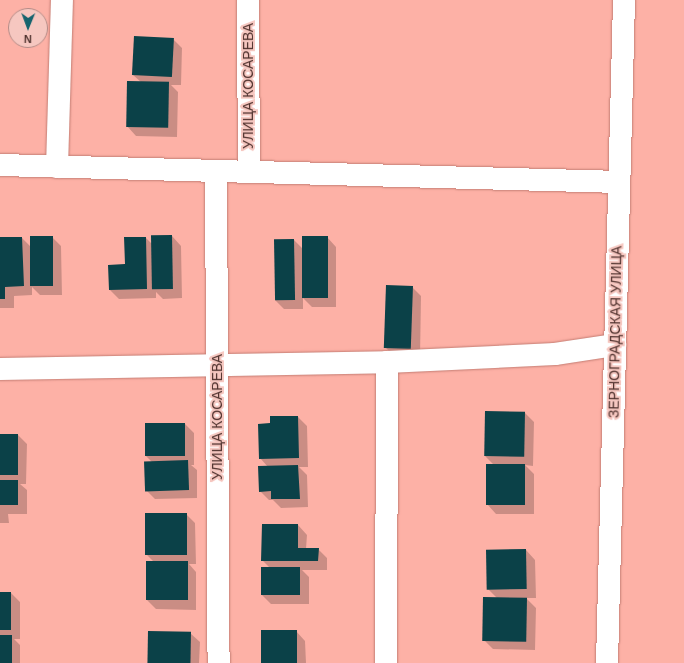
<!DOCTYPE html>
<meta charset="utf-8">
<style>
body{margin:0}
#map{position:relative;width:684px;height:663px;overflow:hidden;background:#fdb1a6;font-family:Helvetica,sans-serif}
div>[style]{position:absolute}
.shadow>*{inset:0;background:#0003}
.building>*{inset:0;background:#0b4148;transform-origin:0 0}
.roads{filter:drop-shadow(0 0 1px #c47d73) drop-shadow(0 0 1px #c47d73)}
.minor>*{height:22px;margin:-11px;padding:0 11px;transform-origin:11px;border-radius:11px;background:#fff}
span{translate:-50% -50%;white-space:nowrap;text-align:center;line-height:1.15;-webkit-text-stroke:4px #f6c7c0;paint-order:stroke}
.street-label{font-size:14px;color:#50322e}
.north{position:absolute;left:8px;top:8px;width:40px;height:40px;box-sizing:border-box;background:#f6c7c0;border:1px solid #b48b86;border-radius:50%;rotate:181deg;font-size:11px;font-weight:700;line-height:16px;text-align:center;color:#50322e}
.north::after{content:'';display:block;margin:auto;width:14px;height:18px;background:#17646e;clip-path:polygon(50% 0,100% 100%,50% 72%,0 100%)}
</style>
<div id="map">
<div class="shadow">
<i style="clip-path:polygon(173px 39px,182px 48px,181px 85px,171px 85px,178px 92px,177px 137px,136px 136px,127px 126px,141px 82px,133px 75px)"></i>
<i style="clip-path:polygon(172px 236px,181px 246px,182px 298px,163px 299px,156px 292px,156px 298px,119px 299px,110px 290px,146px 238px,153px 245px)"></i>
<i style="clip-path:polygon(52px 237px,61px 246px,62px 295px,40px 295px,32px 287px,32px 295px,14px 296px,14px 308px,0 308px,0 261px,22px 238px,31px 247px)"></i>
<i style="clip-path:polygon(327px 237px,336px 247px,336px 307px,312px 307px,303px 298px,303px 309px,284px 309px,275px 300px,294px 240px,303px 249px)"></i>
<i style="clip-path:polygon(412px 287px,421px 296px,420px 357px,395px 357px,386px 348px)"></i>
<i style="clip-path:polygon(486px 412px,525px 413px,534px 422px,533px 466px,525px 465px,534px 474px,534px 514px,496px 514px,487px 504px,494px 465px,485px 456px)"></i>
<i style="clip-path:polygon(298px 417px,307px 426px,308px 467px,299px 467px,307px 475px,308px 507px,281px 508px,273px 500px,269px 500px,260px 491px,268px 467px,260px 458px,271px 424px)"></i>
<i style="clip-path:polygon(185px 424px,194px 433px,194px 465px,191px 465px,197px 470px,197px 498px,155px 499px,146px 490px,152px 462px,146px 456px)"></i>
<i style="clip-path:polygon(0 435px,18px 435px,27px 444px,26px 484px,20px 484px,27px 490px,27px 514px,8px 514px,9px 523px,0 523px)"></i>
<i style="clip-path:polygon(186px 514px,195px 523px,196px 564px,189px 564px,196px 572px,196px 610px,156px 609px,147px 600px,154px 562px,147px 555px,146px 515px)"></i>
<i style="clip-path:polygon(298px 525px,307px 535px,306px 549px,318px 549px,327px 558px,327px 570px,302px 570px,309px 577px,309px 604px,271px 604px,262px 595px,270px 568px,262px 560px)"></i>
<i style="clip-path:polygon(526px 550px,535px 560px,536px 598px,526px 598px,536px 608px,535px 650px,493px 649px,484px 640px,497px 598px,488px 589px)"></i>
<i style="clip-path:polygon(0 593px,11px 593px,20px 602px,20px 639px,14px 639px,20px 645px,20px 663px,0 663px)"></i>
<i style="clip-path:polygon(296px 631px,305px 641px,306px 663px,262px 663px)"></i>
<i style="clip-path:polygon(190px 633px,200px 642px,199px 663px,148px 663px)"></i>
</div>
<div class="building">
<i style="left:134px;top:36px;width:40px;height:39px;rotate:3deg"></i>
<i style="left:127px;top:81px;width:42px;height:46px;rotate:1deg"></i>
<i style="left:172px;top:235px;width:54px;height:21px;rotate:89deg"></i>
<i style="left:30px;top:236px;width:23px;height:50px"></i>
<i style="left:302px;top:236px;width:26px;height:62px"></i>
<i style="clip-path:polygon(0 237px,22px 237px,24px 286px,5px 287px,5px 299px,0 299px)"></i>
<i style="clip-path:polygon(124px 237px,146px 237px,147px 289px,109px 290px,108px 265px,125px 264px)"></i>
<i style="left:294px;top:239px;width:61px;height:20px;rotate:89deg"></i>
<i style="left:386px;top:285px;width:27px;height:63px;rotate:2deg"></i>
<i style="left:485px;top:411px;width:40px;height:45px;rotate:1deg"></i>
<i style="clip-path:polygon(270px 416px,298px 416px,299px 458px,259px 459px,258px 424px,270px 423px)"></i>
<i style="left:185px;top:423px;width:33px;height:40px;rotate:90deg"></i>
<i style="left:0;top:434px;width:18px;height:41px"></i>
<i style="left:188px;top:460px;width:30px;height:44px;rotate:88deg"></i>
<i style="left:486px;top:464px;width:39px;height:41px"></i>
<i style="clip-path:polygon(298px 465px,300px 499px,271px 499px,271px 491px,259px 492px,258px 466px)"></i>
<i style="left:0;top:480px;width:18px;height:25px"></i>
<i style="left:187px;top:513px;width:42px;height:42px;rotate:90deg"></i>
<i style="clip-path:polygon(262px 524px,298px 524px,298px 548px,319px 548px,318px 561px,261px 561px)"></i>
<i style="left:526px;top:549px;width:40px;height:40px;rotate:89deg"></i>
<i style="left:146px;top:561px;width:42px;height:39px"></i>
<i style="left:261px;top:567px;width:39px;height:28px"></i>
<i style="left:0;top:592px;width:11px;height:38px"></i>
<i style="left:483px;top:597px;width:44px;height:44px;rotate:1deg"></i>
<i style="left:297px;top:630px;width:33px;height:36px;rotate:90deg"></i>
<i style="left:148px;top:631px;width:43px;height:32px;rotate:1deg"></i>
<i style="left:0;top:635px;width:12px;height:28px"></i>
</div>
<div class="roads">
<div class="minor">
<i style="left:248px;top:0;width:172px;rotate:89.7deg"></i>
<i style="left:0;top:165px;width:619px;rotate:1.57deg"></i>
<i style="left:57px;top:167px;width:167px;rotate:-88.3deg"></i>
<i style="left:216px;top:171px;width:492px;rotate:89.7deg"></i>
<i style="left:0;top:369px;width:387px;rotate:-1deg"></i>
<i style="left:387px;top:362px;width:168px;rotate:-2.7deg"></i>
<i style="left:555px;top:354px;width:61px;rotate:-8.5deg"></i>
<i style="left:386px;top:663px;width:301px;rotate:-89.8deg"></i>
<i style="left:607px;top:663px;width:663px;rotate:-88.53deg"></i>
</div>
</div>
<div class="street-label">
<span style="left:248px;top:86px;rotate:-90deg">УЛИЦА КОСАРЕВА</span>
<span style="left:615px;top:332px;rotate:-89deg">ЗЕРНОГРАДСКАЯ УЛИЦА</span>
<span style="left:217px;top:417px;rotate:-90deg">УЛИЦА КОСАРЕВА</span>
</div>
<div class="north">N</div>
</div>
